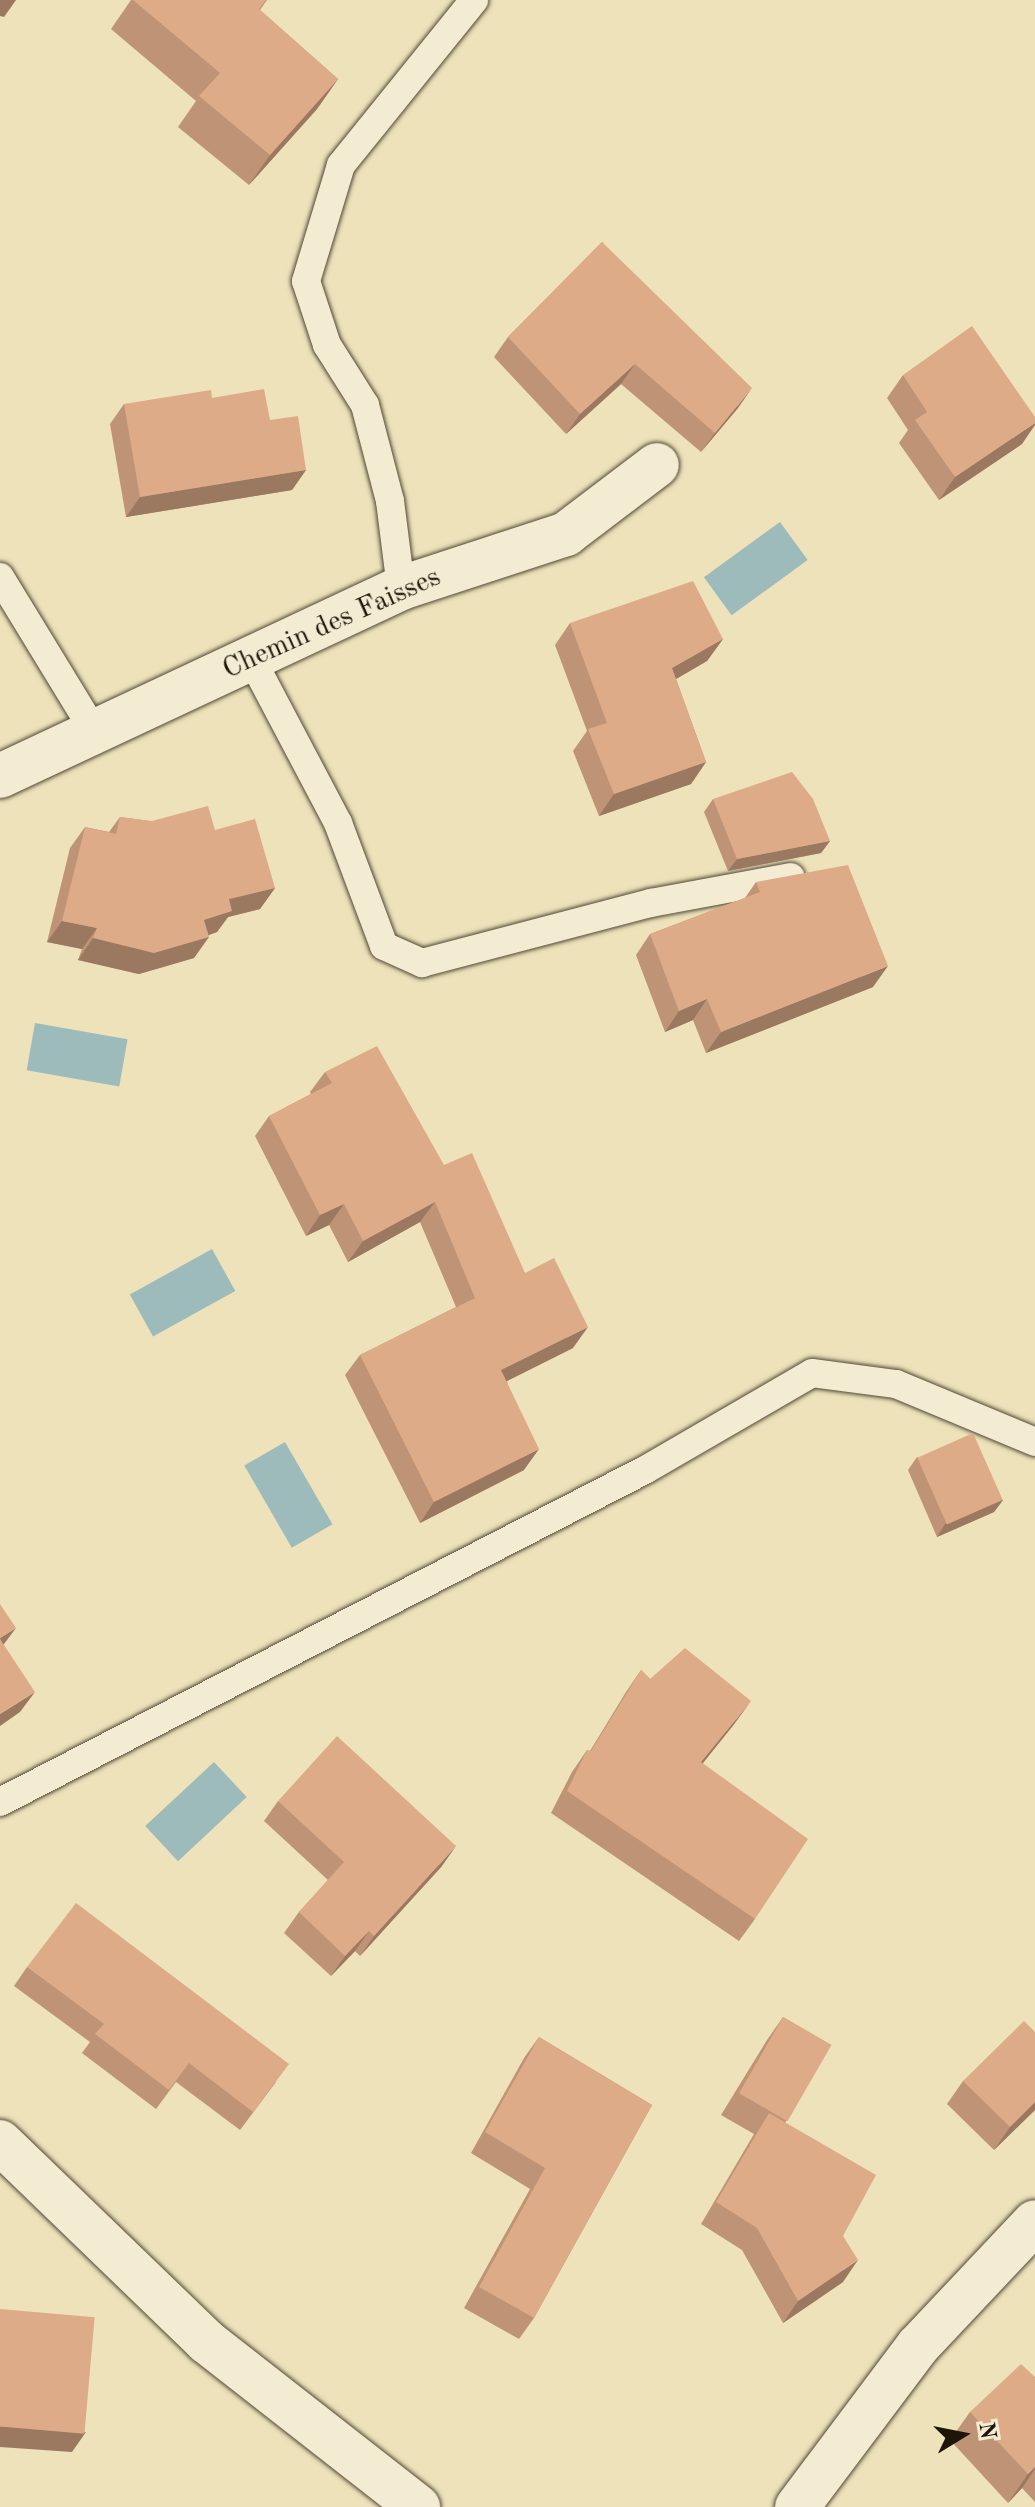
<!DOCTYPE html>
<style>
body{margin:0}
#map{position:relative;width:1035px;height:2507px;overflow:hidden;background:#ede2ba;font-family:"Old Standard TT",serif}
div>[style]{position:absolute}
.water>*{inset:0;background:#9ebbbb;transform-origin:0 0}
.roads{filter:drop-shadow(0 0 2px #514836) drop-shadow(0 0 2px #514836)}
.service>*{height:28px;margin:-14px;padding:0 14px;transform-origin:14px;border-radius:14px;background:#f3ecd2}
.minor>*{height:44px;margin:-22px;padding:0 22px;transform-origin:22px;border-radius:22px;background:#f3ecd2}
.wall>*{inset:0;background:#bf9376}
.shaded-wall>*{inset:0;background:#9b7860}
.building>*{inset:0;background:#deab89;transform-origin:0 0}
span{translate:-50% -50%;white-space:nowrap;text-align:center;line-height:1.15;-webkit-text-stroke:6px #f3ecd2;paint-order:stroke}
.street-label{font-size:28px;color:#1d140a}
.north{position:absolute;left:923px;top:2395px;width:80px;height:80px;-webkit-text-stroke:6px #f3ecd2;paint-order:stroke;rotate:80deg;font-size:22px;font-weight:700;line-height:32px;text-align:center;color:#1d140a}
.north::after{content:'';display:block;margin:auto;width:28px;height:36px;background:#1d140a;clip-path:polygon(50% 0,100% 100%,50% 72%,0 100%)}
</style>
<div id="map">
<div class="water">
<i style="left:780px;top:522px;width:47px;height:94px;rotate:54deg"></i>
<i style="left:35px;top:1023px;width:94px;height:48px;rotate:10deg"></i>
<i style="left:212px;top:1249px;width:48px;height:94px;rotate:61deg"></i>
<i style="left:285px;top:1442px;width:95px;height:47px;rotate:60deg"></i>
<i style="left:214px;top:1762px;width:48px;height:94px;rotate:47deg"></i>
</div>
<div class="roads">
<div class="service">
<i style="left:0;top:577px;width:180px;rotate:58.6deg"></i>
<i style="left:401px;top:588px;width:88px;rotate:-97.2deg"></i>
<i style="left:390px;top:501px;width:99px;rotate:-104.6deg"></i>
<i style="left:365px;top:405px;width:71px;rotate:-122.3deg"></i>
<i style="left:327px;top:345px;width:67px;rotate:-108.2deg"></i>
<i style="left:306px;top:281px;width:121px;rotate:-73.2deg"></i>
<i style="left:341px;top:165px;width:212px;rotate:-51.1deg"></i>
<i style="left:251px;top:658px;width:187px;rotate:62.2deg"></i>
<i style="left:338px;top:823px;width:131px;rotate:69.5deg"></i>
<i style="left:384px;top:946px;width:42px;rotate:24.1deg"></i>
<i style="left:422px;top:963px;width:237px;rotate:-14.7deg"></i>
<i style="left:651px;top:903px;width:142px;rotate:-10.5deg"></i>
<i style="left:0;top:1802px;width:725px;rotate:-27.24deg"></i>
<i style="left:645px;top:1470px;width:193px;rotate:-30.1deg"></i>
<i style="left:812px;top:1373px;width:85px;rotate:7.5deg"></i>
<i style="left:896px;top:1384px;width:151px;rotate:22.6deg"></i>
</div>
<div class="minor">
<i style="left:0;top:776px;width:443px;rotate:-25.1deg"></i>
<i style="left:401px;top:588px;width:174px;rotate:-18.1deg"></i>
<i style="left:566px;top:534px;width:114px;rotate:-37.2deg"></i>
<i style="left:0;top:2142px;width:288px;rotate:44deg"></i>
<i style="left:207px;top:2342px;width:268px;rotate:38deg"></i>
<i style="left:797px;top:2507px;width:201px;rotate:-53.1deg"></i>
<i style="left:918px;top:2346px;width:170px;rotate:-46.7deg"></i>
</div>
</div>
<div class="wall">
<i style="clip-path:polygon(131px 0,267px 0,260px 10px,338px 79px,317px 109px,249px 185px,178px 127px,196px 101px,111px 29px)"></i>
<i style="clip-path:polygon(602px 242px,738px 408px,701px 452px,621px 384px,566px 434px,494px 357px,508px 337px)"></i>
<i style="clip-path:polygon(903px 375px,1022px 444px,939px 500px,899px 443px,908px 430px,887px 398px)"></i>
<i style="clip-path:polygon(124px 404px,270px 420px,306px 470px,292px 490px,126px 517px,110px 424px)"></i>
<i style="clip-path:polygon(570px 623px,723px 639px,707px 661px,676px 679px,706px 762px,691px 784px,599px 816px,573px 751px,587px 731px,555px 645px)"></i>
<i style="clip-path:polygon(713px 799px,830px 841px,821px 853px,728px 871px,704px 812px)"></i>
<i style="clip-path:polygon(120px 817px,215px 830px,275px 888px,260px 909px,228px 917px,217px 932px,209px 935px,194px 958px,139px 974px,78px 960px,82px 949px,47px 942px,70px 848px,85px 827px,109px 832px)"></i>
<i style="clip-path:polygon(756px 882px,873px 987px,706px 1053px,693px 1020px,665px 1032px,636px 955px,650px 934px,745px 898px)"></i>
<i style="clip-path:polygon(325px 1072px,444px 1165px,525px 1273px,573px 1348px,507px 1381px,524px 1470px,420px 1523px,345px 1375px,360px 1355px,456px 1307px,420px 1222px,348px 1262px,329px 1225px,306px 1236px,255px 1136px,269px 1116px,311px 1094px,310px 1092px)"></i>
<i style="clip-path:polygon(917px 1457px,1003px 1500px,994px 1512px,937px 1537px,908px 1470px)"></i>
<i style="clip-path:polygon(641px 1670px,650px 1679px,735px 1723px,703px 1763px,755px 1919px,739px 1941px,551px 1813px,572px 1772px,587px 1750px,590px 1751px,626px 1692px)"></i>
<i style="clip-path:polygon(278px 1801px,442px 1866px,360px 1956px,355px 1951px,331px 1976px,284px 1933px,299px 1912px,328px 1880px,264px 1821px)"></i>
<i style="clip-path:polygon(27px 1967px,276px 2082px,240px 2130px,176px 2082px,156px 2109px,82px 2053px,90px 2042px,14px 1986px)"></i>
<i style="clip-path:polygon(783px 2017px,831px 2045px,785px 2123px,843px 2236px,843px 2282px,783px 2323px,742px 2250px,701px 2224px,754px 2134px,721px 2115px,767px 2040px)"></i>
<i style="clip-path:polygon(1035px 2032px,1035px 2110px,994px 2150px,947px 2104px,963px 2081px)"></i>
<i style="clip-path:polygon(539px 2037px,652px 2105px,534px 2318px,519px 2339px,464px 2308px,530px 2189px,471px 2153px,524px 2058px)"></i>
<i style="clip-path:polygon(1035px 2377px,1035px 2502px,1022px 2488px,1008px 2503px,950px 2440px,970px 2412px)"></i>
</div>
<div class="shaded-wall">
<i style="clip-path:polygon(0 0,16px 0,4px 17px,0 16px)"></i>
<i style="clip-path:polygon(338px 79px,317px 109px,249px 185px,270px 155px)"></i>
<i style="clip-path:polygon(635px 364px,621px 384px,566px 434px,580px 414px)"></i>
<i style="clip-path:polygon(752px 388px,738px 408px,701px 452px,715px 433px)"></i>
<i style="clip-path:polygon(1035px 423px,1035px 425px,1022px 444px,939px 500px,955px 477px)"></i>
<i style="clip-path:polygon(306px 470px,292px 490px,126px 517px,140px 497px)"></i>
<i style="clip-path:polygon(723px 639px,707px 661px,657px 690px,672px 668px)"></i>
<i style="clip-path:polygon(706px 762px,691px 784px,599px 816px,614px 794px)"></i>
<i style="clip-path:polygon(830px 841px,821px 853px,728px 871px,737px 859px)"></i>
<i style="clip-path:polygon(275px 888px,260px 909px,228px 917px,217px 932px,189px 942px,204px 920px,229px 899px)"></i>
<i style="clip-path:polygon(62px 921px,97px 928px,82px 949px,47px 942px)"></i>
<i style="clip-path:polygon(209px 937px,194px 958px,139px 974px,78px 960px,93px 938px)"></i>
<i style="clip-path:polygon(888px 966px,873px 987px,706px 1053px,721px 1032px)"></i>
<i style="clip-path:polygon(707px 999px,693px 1020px,665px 1032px,679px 1011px)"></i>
<i style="clip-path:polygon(435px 1202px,420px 1222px,348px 1262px,363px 1241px)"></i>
<i style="clip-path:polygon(344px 1204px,329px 1225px,306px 1236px,320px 1215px)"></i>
<i style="clip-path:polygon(588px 1327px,573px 1348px,487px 1391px,501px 1370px)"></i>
<i style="clip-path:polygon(539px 1449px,524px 1470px,420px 1523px,434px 1502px)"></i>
<i style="clip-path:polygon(1003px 1500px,994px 1512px,937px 1537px,945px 1524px)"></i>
<i style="clip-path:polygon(16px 1628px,1px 1648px,0 1638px)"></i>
<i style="clip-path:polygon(35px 1692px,20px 1712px,0 1726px,0 1714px)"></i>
<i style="clip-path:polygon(751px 1701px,735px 1723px,686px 1784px,701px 1762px)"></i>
<i style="clip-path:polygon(456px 1846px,442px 1866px,360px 1956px,374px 1936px)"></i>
<i style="clip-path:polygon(369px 1931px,355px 1951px,331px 1976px,345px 1956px)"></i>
<i style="clip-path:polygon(1035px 2102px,1035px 2110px,994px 2150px,1010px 2127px)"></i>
<i style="clip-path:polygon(858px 2260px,843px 2282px,783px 2323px,798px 2301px)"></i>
<i style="clip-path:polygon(0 2426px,86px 2432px,72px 2452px,0 2447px)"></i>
<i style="clip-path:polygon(1035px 2467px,1035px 2469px,1022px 2488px,1008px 2503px,1028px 2474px)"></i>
</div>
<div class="building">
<i style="clip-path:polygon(133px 0,266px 0,259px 9px,338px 79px,270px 155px,199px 96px,220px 73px)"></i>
<i style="clip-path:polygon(602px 242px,752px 388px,715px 433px,635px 364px,580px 414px,508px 337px)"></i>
<i style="clip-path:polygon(972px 326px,1035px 417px,1035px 423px,955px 477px,915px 420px,927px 412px,903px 375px)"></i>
<i style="clip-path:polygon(264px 389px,270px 420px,298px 416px,306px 470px,140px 497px,124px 404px,211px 390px,212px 398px)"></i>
<i style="clip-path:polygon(693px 581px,723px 639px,672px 668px,706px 762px,614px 794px,588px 729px,607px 723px,570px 623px)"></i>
<i style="clip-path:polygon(792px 772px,813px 799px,830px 841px,737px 859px,713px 799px)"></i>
<i style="clip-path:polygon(208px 806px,215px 830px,255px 819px,275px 888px,229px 899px,232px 911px,204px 920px,209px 937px,154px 953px,93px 938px,97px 928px,62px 921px,85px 827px,116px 834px,120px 817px,152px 821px)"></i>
<i style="clip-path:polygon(848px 865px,888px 966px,721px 1032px,707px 999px,679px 1011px,650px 934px,760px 892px,756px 882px)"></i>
<i style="clip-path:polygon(377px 1046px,444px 1165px,472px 1153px,525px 1273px,554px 1258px,588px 1327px,501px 1370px,539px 1449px,434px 1502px,360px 1355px,475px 1298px,435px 1202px,363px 1241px,344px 1204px,320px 1215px,269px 1116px,332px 1083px,325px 1072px)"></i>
<i style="left:973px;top:1433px;width:73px;height:61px;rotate:66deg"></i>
<i style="clip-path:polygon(0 1604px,16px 1628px,0 1638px)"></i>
<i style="clip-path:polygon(0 1639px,35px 1692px,0 1714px)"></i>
<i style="clip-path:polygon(685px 1648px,751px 1701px,701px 1762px,808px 1839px,755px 1919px,567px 1791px,587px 1750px,591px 1751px,641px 1670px,650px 1679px)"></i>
<i style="clip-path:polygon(337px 1736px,456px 1846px,374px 1936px,369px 1931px,345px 1956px,299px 1912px,344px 1862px,278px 1801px)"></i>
<i style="clip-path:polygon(76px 1903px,289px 2064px,253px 2112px,189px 2063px,169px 2090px,95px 2034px,104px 2024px,27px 1967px)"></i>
<i style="left:783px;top:2017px;width:56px;height:88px;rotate:30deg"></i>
<i style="clip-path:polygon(1024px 2021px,1035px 2032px,1035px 2102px,1010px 2127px,963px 2081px)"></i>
<i style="clip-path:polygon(539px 2037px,652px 2105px,534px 2318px,479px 2287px,545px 2168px,485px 2132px)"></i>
<i style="clip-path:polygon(769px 2113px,876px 2175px,843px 2236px,858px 2260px,798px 2301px,757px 2228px,716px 2202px)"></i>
<i style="left:0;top:2309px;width:95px;height:117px;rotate:5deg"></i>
<i style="clip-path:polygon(1021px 2364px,1035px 2377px,1035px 2467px,1028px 2474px,970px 2412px)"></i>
</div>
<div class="street-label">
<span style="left:332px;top:624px;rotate:-24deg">Chemin des Faisses</span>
</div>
<div class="north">N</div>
</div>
